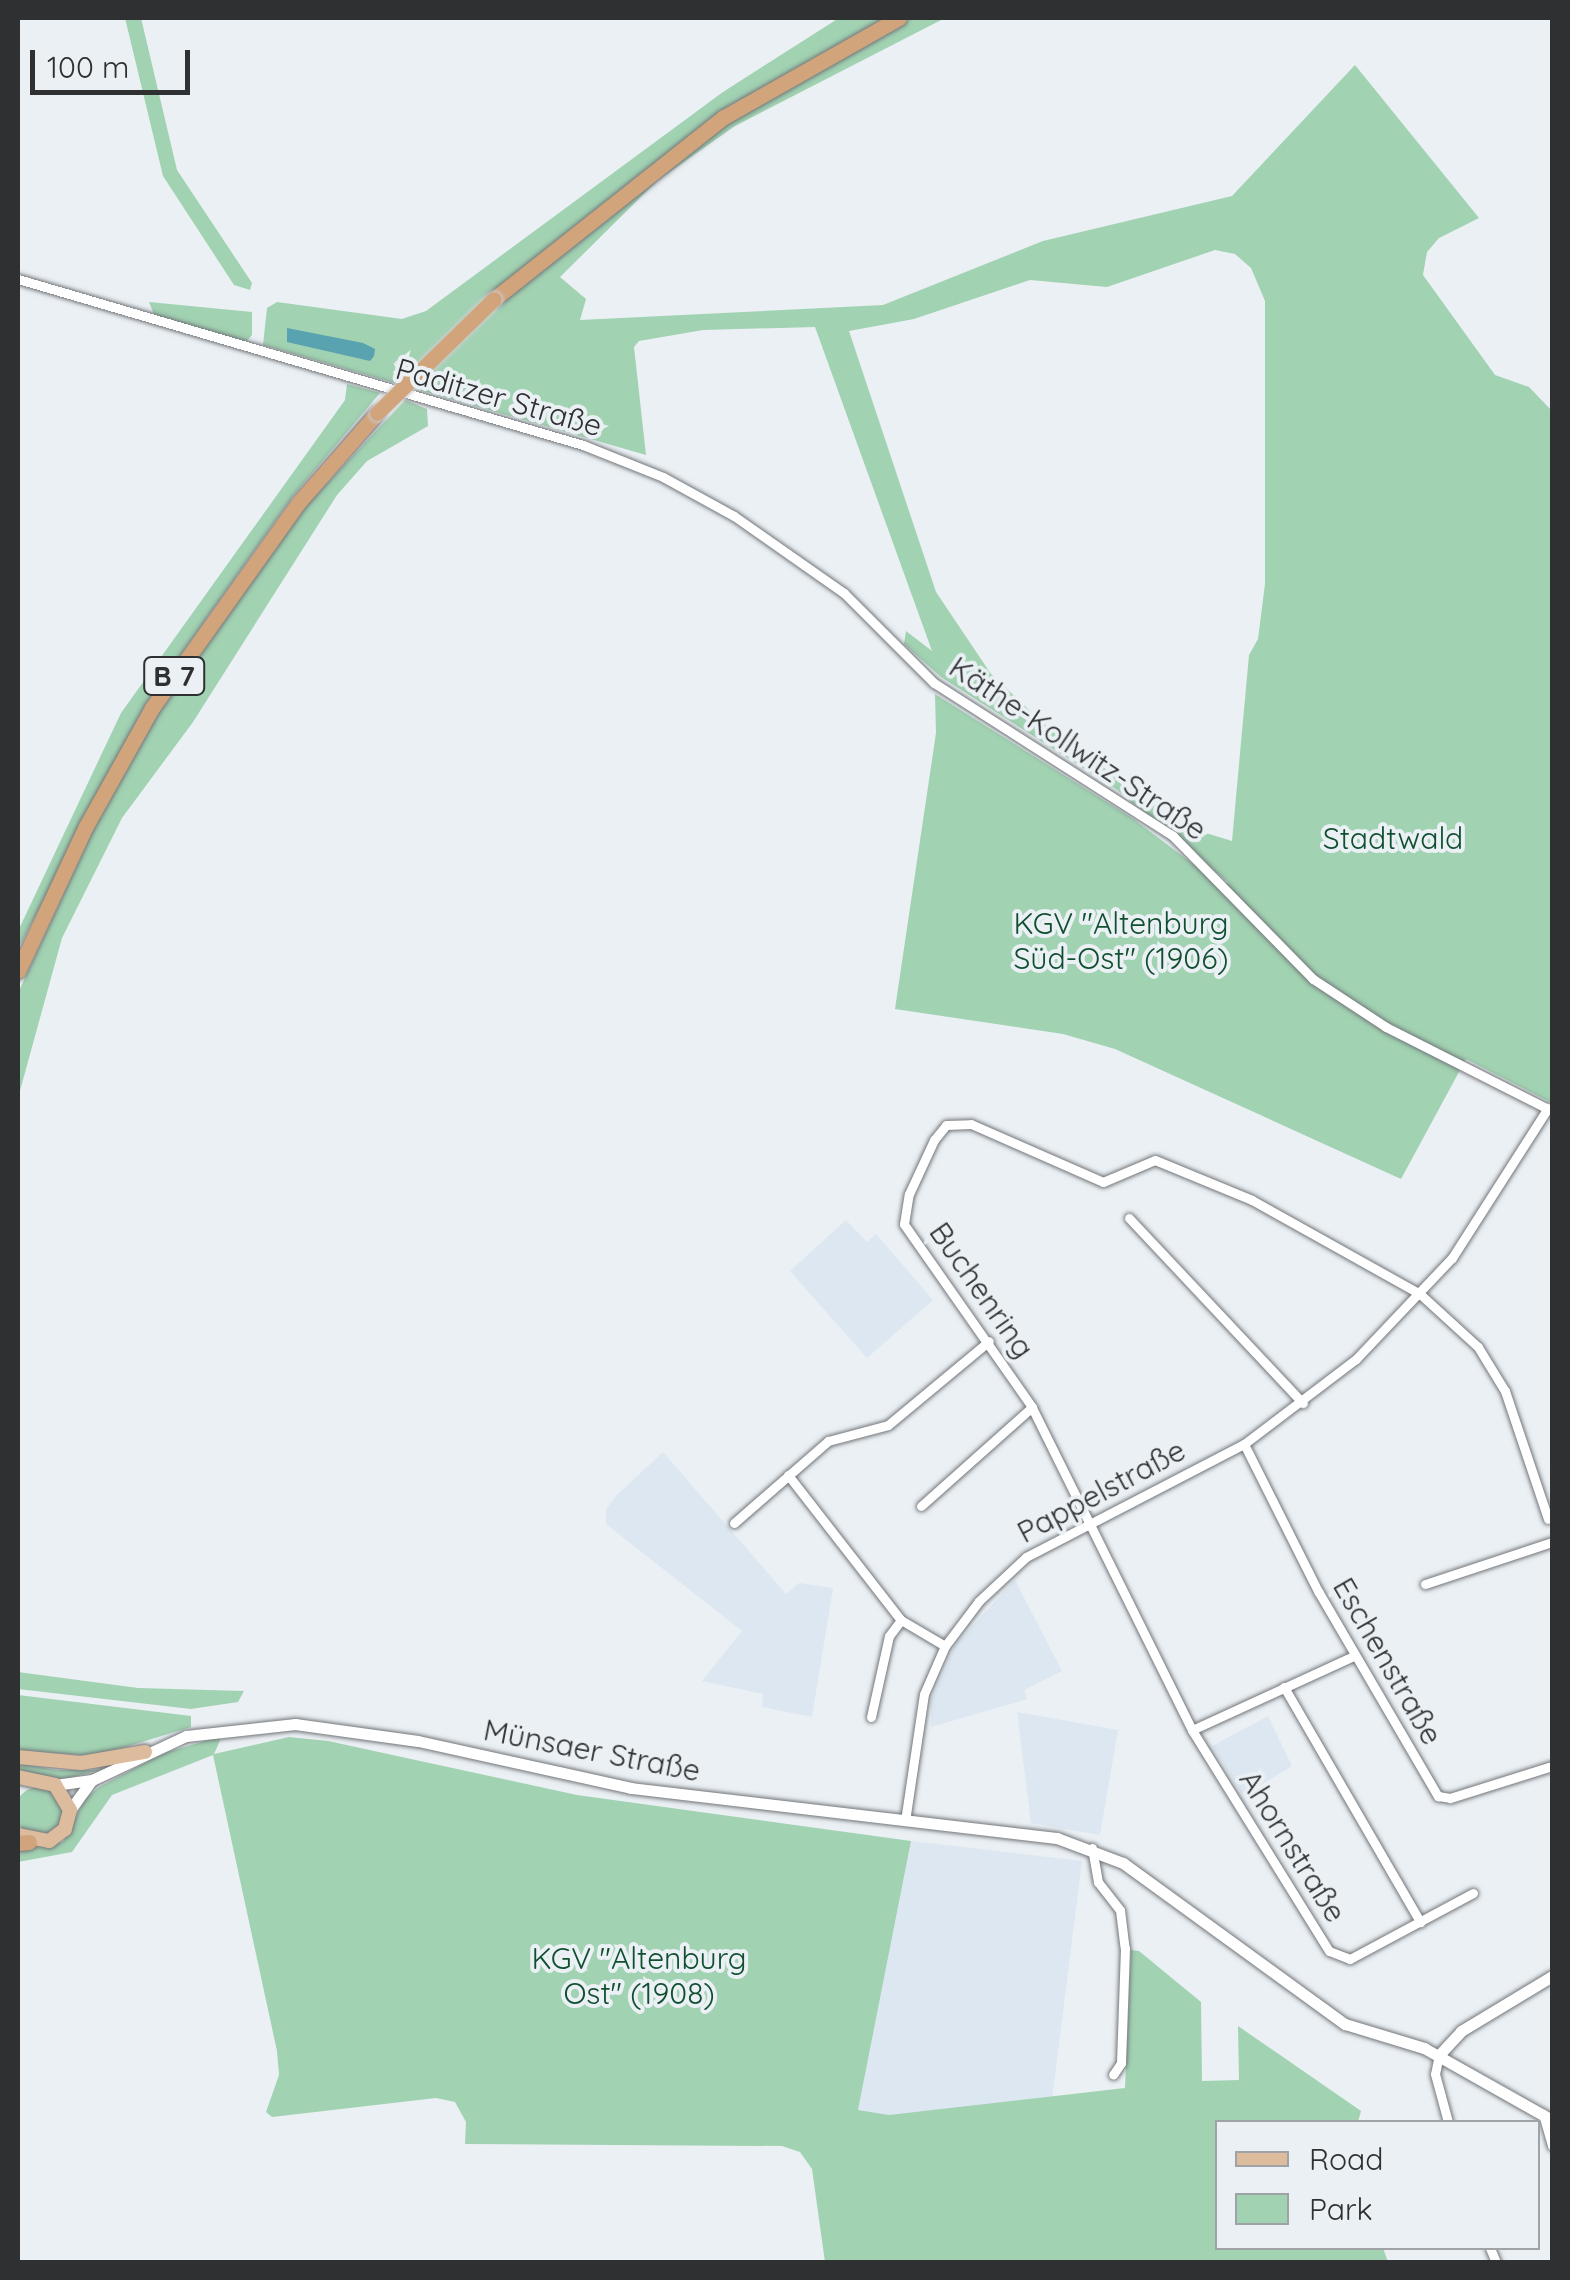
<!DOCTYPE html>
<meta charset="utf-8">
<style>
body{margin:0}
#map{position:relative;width:1570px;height:2280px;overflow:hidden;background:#ebf0f4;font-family:Quicksand,sans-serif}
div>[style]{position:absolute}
.built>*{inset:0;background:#dce7f1}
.green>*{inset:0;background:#a1d2b2}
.round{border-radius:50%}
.water>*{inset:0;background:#59a2b0}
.roads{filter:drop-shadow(0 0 2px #72767a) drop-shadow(0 0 2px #72767a)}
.minor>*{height:9px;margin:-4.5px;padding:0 4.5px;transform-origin:4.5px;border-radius:4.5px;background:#fff}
.tertiary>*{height:11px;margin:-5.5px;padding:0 5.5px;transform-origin:5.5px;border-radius:5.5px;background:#fff}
.primary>*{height:14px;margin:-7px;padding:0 7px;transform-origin:7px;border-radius:7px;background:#ddbb9d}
.trunk>*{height:15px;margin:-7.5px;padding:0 7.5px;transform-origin:7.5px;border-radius:7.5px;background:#d2a47c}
.bridges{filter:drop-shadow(0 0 2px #cdcdce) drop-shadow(0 0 2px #cdcdce)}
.trunk-bridge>*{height:15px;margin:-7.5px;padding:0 7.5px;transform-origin:7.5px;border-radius:7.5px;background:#d2a47c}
span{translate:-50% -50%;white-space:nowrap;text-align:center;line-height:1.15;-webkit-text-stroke:8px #ebf0f4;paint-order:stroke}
.shield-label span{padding:2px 8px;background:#ebf0f4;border:2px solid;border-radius:8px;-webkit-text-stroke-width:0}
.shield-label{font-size:28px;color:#2e3031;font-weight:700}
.street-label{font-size:30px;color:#2e3031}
.park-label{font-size:30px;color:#105030}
.frame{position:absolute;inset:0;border:20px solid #2e3031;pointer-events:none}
.legend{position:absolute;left:1215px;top:2120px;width:325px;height:130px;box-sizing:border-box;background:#ebf0f4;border:2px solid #9fa3a6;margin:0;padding:12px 18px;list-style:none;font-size:30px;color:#2e3031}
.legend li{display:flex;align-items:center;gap:20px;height:50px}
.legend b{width:50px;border:2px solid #9fa3a6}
.scale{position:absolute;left:30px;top:50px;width:160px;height:45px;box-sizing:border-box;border:5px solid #2e3031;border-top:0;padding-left:12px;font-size:30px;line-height:35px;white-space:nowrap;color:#2e3031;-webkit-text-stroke:8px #ebf0f4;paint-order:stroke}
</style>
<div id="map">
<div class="built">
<i style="clip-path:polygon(846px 1220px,867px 1242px,876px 1234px,933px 1300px,867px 1358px,790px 1271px)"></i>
<i style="clip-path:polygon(663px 1452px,786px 1594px,799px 1583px,833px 1588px,812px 1717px,762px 1707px,763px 1694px,702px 1681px,742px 1631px,606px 1524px,606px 1509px,617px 1495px)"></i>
<i style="clip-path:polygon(1015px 1580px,1062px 1671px,1024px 1690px,1027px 1699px,931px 1727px,931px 1700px,955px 1645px)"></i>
<i style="clip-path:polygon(1017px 1712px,1118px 1730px,1100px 1835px,1031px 1823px)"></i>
<i style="clip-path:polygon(1268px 1716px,1292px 1766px,1243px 1796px,1212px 1746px)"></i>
<i style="clip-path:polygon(911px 1841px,1082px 1861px,1052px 2100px,889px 2115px,858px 2110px)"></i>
</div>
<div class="green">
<i style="clip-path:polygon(125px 18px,141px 18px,177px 170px,252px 283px,250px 290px,234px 285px,163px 176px)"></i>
<i style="clip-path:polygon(evenodd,839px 18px,945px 18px,735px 126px,657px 181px,560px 277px,586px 299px,580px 320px,883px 305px,1043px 241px,1232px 196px,1355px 65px,1479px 218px,1439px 238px,1427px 252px,1423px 275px,1495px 375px,1529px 387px,1552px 411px,1552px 1103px,1466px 1059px,1401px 1179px,1115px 1049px,1063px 1034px,895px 1009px,936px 733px,935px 694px,1132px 818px,1217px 882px,1229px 883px,1116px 789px,941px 677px,904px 644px,906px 631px,932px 651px,815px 327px,703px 330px,639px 341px,634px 347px,646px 455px,263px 345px,267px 308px,277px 302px,402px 319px,426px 311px,723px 92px,839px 18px,1215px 250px,1235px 254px,1251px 268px,1265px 301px,1265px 584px,1258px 639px,1249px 655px,1232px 841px,1183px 826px,1043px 723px,991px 674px,936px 592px,849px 331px,914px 319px,1030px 280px,1107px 287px,1215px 250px)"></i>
<i style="clip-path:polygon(149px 302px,252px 312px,252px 335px,246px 342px,155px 317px)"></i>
<i style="clip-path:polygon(347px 384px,380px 393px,292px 497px,146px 704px,18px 949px,18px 931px,121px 713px,345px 400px)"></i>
<i style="clip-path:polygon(405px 400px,427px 409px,428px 426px,367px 461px,337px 495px,193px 722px,122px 818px,62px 938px,18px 1098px,18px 993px,93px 830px,159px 712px,229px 609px,305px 507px)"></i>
<i style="clip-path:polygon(18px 1672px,138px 1688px,244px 1691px,238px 1702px,191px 1709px,18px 1689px)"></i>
<i style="clip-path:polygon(18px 1695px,191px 1716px,191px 1727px,96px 1756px,18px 1751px)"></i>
<i style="clip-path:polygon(222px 1736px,214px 1754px,289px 1737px,328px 1741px,577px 1795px,911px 1841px,858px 2110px,889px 2115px,1125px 2088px,1131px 1950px,1139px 1951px,1201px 2002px,1202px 2081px,1239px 2080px,1238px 2026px,1361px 2111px,1358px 2122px,1218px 2122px,1218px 2248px,1383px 2248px,1388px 2262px,825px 2262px,812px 2169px,800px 2152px,782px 2146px,465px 2144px,466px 2122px,455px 2102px,436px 2098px,272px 2117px,266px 2112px,279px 2075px,277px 2051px,213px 1755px,112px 1795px,72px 1852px,18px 1862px,18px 1850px,63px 1842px,85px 1799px,99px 1787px,164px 1753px)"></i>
<i style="clip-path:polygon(18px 1763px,56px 1770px,100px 1770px,61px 1780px,18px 1773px)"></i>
<i class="round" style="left:15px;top:1787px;width:48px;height:48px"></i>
</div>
<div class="water">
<i style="clip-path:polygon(287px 328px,363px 343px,375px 349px,374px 356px,370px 361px,287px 342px)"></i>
</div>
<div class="roads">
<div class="minor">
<i style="left:18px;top:279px;width:589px;rotate:16.37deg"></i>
<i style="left:583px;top:445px;width:86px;rotate:21.8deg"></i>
<i style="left:663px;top:477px;width:81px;rotate:28.8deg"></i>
<i style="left:734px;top:516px;width:134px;rotate:35deg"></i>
<i style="left:844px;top:593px;width:127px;rotate:45deg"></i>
<i style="left:934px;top:683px;width:284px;rotate:32.6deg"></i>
<i style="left:1173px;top:836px;width:200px;rotate:45.6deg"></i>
<i style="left:1313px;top:979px;width:87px;rotate:33.3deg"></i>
<i style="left:1386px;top:1027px;width:186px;rotate:26.8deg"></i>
<i style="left:1129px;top:1218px;width:254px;rotate:46.8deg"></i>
<i style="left:1244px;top:1444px;width:165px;rotate:63.3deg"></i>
<i style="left:1318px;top:1591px;width:238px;rotate:59.7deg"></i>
<i style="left:1438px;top:1796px;width:12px;rotate:9deg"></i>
<i style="left:1450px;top:1798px;width:107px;rotate:-17.4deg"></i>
<i style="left:788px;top:1475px;width:184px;rotate:52.1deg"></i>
<i style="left:901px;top:1620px;width:51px;rotate:30.6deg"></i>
<i style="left:921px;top:1506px;width:149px;rotate:-41.7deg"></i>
<i style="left:734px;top:1523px;width:125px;rotate:-41.1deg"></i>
<i style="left:828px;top:1441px;width:62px;rotate:-14.9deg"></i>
<i style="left:888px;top:1425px;width:131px;rotate:-39.7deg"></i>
<i style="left:1425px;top:1584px;width:134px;rotate:-18.3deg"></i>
<i style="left:1284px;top:1687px;width:272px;rotate:59.9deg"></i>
<i style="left:871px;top:1717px;width:83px;rotate:-77.5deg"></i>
<i style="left:889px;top:1636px;width:20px;rotate:-53deg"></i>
<i style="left:1192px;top:1730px;width:178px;rotate:-24.6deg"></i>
<i style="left:905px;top:1821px;width:128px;rotate:-81.5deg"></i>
<i style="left:924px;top:1694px;width:52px;rotate:-66.4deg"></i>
<i style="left:945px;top:1646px;width:56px;rotate:-52.9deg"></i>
<i style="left:979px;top:1601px;width:64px;rotate:-43.1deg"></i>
<i style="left:1026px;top:1557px;width:246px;rotate:-27.4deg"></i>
<i style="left:1244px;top:1444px;width:141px;rotate:-37.2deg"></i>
<i style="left:1356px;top:1359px;width:139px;rotate:-46.5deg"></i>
<i style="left:1452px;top:1258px;width:178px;rotate:-57.4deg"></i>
<i style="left:1092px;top:1848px;width:35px;rotate:80deg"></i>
<i style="left:1098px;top:1882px;width:36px;rotate:52deg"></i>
<i style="left:1120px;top:1910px;width:38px;rotate:83deg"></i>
<i style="left:1125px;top:1948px;width:115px;rotate:92deg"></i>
<i style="left:1121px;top:2063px;width:14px;rotate:124deg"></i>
<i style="left:1473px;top:1893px;width:140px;rotate:151.8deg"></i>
<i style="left:1350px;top:1959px;width:22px;rotate:-159deg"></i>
<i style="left:1329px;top:1951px;width:260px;rotate:-121.8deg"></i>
<i style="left:1192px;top:1730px;width:360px;rotate:-116.4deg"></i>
<i style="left:1032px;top:1407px;width:223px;rotate:-125deg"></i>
<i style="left:904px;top:1224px;width:30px;rotate:-81deg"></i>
<i style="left:909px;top:1194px;width:60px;rotate:-65.2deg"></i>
<i style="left:934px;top:1140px;width:19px;rotate:-51deg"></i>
<i style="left:946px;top:1125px;width:25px;rotate:-2deg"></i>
<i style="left:971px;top:1124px;width:144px;rotate:23.7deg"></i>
<i style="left:1103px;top:1182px;width:56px;rotate:-22.9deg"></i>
<i style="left:1155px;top:1160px;width:105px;rotate:22.4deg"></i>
<i style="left:1252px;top:1200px;width:193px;rotate:29.2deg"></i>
<i style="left:1420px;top:1294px;width:79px;rotate:42.4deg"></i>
<i style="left:1478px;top:1347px;width:52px;rotate:58.5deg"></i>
<i style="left:1505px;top:1391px;width:135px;rotate:71.4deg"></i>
<i style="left:1439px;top:2055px;width:19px;rotate:102deg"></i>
<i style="left:1435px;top:2074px;width:50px;rotate:74.8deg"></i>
<i style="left:1543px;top:2114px;width:33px;rotate:74deg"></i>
<i style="left:1490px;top:2248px;width:15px;rotate:67deg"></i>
</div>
<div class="tertiary">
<i style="left:55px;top:1785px;width:37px;rotate:-8deg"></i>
<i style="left:92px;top:1780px;width:104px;rotate:-25.1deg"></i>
<i style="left:186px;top:1736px;width:110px;rotate:-6.3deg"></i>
<i style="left:295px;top:1724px;width:124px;rotate:7.9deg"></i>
<i style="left:418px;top:1741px;width:218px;rotate:12.4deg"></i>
<i style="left:631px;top:1788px;width:429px;rotate:6.7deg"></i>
<i style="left:1057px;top:1838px;width:71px;rotate:20.7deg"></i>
<i style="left:1123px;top:1863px;width:274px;rotate:36deg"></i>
<i style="left:1345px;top:2024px;width:83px;rotate:16.9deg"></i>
<i style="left:1424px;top:2048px;width:147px;rotate:29.4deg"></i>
<i style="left:70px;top:1810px;width:37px;rotate:-54deg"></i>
<i style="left:1439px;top:2055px;width:33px;rotate:-47deg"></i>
<i style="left:1461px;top:2031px;width:106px;rotate:-31.1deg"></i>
</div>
<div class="primary">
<i style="left:18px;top:1757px;width:63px;rotate:5.4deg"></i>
<i style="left:81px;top:1763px;width:65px;rotate:-9.8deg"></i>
<i style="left:18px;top:1777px;width:38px;rotate:12deg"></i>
<i style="left:55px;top:1785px;width:29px;rotate:59deg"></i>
<i style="left:70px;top:1810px;width:20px;rotate:105deg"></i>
<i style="left:65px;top:1829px;width:20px;rotate:143deg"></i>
<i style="left:49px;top:1841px;width:32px;rotate:-169deg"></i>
</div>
<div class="trunk">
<i style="left:494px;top:299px;width:293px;rotate:-38.4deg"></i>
<i style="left:724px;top:117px;width:201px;rotate:-29.5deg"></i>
<i style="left:18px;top:971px;width:160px;rotate:-64.9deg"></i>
<i style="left:86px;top:826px;width:135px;rotate:-60.8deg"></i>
<i style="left:152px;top:708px;width:253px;rotate:-54.5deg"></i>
<i style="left:299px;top:502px;width:118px;rotate:-48.8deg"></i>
<i style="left:18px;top:1843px;width:11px;rotate:-5deg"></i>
</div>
</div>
<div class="bridges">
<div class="trunk-bridge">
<i style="left:377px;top:413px;width:163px;rotate:-44.3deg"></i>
</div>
</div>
<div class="shield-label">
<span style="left:174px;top:676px">B 7</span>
</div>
<div class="street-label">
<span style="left:499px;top:397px;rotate:16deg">Paditzer Straße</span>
<span style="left:1078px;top:748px;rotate:34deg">Käthe-Kollwitz-Straße</span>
<span style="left:982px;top:1290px;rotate:55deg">Buchenring</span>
<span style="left:1101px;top:1491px;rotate:-28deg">Pappelstraße</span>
<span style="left:1388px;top:1661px;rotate:60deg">Eschenstraße</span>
<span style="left:592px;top:1750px;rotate:11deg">Münsaer Straße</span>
<span style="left:1293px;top:1846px;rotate:58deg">Ahornstraße</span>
</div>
<div class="park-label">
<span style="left:1393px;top:838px">Stadtwald</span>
<span style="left:1121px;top:940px">KGV "Altenburg<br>Süd-Ost" (1906)</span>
<span style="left:639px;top:1975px">KGV "Altenburg<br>Ost" (1908)</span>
</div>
<div class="frame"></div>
<ul class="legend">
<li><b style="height:12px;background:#ddbb9d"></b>Road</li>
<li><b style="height:28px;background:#a1d2b2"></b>Park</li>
</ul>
<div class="scale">100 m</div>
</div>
